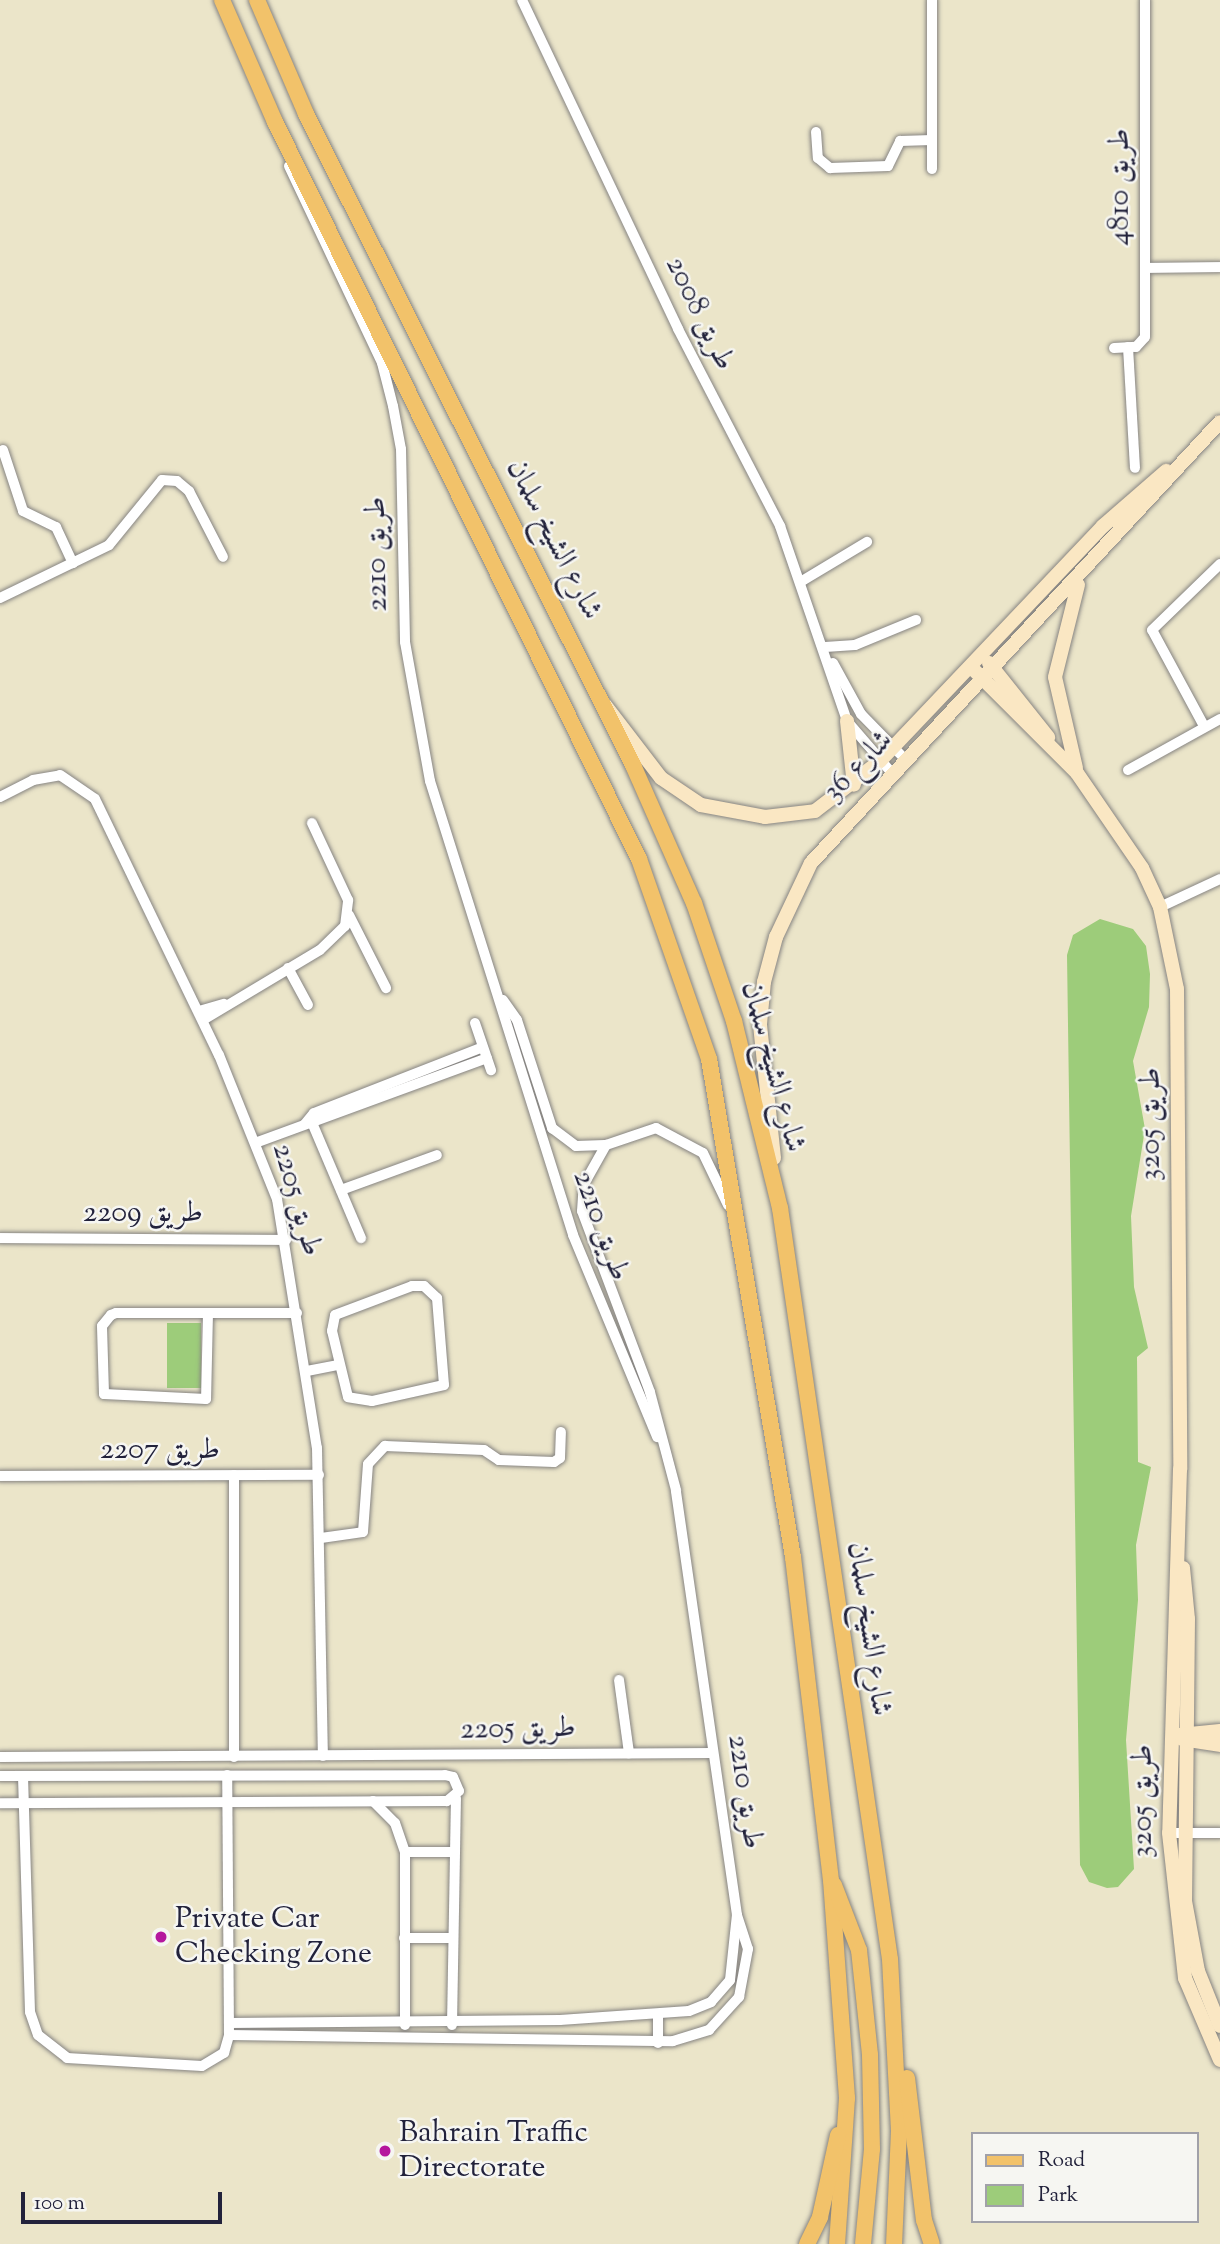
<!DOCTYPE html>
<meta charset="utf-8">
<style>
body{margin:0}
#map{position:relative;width:1220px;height:2244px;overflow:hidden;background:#ebe5c9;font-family:"Sorts Mill Goudy",Amiri,serif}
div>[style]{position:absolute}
.green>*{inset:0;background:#9dcc7a;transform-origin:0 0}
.roads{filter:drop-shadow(0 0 2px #868482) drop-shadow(0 0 2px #868482)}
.street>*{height:10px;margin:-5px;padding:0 5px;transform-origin:5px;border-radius:5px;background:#fff}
.secondary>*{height:14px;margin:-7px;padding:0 7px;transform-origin:7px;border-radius:7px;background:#fae7c3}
.primary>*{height:16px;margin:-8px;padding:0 8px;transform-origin:8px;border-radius:8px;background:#f2c26a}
.dots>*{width:19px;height:19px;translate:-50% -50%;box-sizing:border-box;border:4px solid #f6f6f2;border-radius:50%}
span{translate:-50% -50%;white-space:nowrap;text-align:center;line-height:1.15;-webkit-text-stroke:5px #f6f6f2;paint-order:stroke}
.street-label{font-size:30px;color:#22223b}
.poi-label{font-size:30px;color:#22223b}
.left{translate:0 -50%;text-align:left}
.legend{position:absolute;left:971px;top:2132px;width:228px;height:91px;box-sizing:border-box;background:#f6f6f2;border:2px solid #a1a1a9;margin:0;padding:9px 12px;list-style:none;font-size:21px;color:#22223b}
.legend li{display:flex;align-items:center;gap:14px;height:35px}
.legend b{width:35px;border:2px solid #a1a1a9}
.scale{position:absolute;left:21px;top:2192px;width:201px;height:32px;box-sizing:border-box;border:4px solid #22223b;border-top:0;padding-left:9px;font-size:21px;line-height:24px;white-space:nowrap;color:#22223b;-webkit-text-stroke:5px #f6f6f2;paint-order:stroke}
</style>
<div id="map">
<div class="green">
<i style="clip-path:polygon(1100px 919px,1133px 929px,1146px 946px,1150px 974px,1149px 1007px,1133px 1061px,1145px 1129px,1131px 1216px,1134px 1287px,1148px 1348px,1137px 1357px,1138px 1462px,1151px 1467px,1136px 1545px,1138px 1600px,1126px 1740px,1134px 1869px,1118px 1887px,1107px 1888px,1089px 1882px,1080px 1865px,1067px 955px,1073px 935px)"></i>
<i style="left:167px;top:1323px;width:34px;height:65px"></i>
</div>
<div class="roads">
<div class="street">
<i style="left:522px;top:0;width:364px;rotate:64.6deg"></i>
<i style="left:678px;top:329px;width:222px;rotate:62.6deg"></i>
<i style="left:780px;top:526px;width:206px;rotate:71deg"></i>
<i style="left:847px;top:721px;width:67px;rotate:49.2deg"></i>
<i style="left:816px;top:132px;width:26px;rotate:86deg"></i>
<i style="left:818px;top:158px;width:16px;rotate:40deg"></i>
<i style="left:830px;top:168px;width:58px;rotate:-2deg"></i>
<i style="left:888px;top:166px;width:28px;rotate:-64deg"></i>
<i style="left:900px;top:141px;width:32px;rotate:-2deg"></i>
<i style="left:289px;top:166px;width:218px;rotate:64.7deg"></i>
<i style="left:382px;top:363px;width:44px;rotate:75.7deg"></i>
<i style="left:393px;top:406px;width:44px;rotate:79.5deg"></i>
<i style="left:401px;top:449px;width:193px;rotate:88.8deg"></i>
<i style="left:405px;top:642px;width:141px;rotate:79.8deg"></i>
<i style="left:430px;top:781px;width:476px;rotate:72.5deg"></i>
<i style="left:573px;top:1235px;width:219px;rotate:67.4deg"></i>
<i style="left:932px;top:169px;width:169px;rotate:-90deg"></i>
<i style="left:1146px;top:268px;width:74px;rotate:-0.8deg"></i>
<i style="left:1128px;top:347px;width:121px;rotate:86.7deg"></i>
<i style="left:1114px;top:348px;width:22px;rotate:-3deg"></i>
<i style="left:1136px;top:347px;width:13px;rotate:-48deg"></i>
<i style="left:1145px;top:337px;width:337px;rotate:-90deg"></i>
<i style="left:3px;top:450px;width:64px;rotate:71.8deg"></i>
<i style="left:23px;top:511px;width:37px;rotate:26deg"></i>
<i style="left:56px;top:527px;width:40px;rotate:65deg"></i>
<i style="left:802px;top:581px;width:76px;rotate:-31deg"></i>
<i style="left:0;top:598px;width:121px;rotate:-25.9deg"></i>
<i style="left:109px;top:545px;width:84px;rotate:-50.8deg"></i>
<i style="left:162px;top:480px;width:15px;rotate:4deg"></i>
<i style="left:177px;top:481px;width:16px;rotate:40deg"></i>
<i style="left:189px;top:491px;width:74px;rotate:62.7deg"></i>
<i style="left:825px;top:647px;width:30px;rotate:-4deg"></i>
<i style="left:855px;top:645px;width:66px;rotate:-22.3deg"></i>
<i style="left:833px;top:663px;width:58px;rotate:61.2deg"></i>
<i style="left:861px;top:714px;width:62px;rotate:45.7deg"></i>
<i style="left:1204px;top:726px;width:109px;rotate:-118.4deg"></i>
<i style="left:1152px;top:630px;width:95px;rotate:-44.1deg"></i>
<i style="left:1128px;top:770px;width:105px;rotate:-29deg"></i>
<i style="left:0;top:797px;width:37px;rotate:-27deg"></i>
<i style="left:33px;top:780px;width:27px;rotate:-10deg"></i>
<i style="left:60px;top:775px;width:42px;rotate:34.4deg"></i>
<i style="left:95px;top:799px;width:284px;rotate:64.2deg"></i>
<i style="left:219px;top:1055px;width:155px;rotate:68.1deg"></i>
<i style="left:277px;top:1199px;width:252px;rotate:80.9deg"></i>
<i style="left:317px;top:1448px;width:308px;rotate:88.9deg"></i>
<i style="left:1160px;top:907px;width:66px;rotate:-25deg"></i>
<i style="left:349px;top:915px;width:82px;rotate:63.1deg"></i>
<i style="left:288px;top:968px;width:42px;rotate:61.6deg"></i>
<i style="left:503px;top:1000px;width:24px;rotate:55deg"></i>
<i style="left:517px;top:1020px;width:114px;rotate:72deg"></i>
<i style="left:552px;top:1128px;width:30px;rotate:37deg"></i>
<i style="left:576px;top:1146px;width:29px;rotate:-2deg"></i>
<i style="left:199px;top:1011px;width:26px;rotate:-16deg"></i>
<i style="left:203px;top:1020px;width:136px;rotate:-30.9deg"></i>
<i style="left:320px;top:950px;width:35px;rotate:-44deg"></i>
<i style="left:345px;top:926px;width:26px;rotate:-83deg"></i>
<i style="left:348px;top:900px;width:85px;rotate:-115.1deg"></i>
<i style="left:475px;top:1023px;width:50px;rotate:71.2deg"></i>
<i style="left:305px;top:1124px;width:14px;rotate:-51deg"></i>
<i style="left:314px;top:1113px;width:181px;rotate:-21.3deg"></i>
<i style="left:313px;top:1125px;width:123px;rotate:67deg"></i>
<i style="left:255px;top:1143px;width:247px;rotate:-20.1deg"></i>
<i style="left:341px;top:1190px;width:102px;rotate:-20deg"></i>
<i style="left:0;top:1238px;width:286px;rotate:0.4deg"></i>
<i style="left:412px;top:1286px;width:12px"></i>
<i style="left:424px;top:1286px;width:18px;rotate:43deg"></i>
<i style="left:437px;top:1298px;width:87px;rotate:85.4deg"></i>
<i style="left:444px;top:1385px;width:74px;rotate:167.5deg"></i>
<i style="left:372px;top:1401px;width:24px;rotate:-171deg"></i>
<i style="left:348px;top:1397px;width:68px;rotate:-103.6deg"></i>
<i style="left:332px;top:1331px;width:16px;rotate:-79deg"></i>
<i style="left:335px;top:1315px;width:82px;rotate:-20.6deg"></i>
<i style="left:208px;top:1313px;width:86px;rotate:91.3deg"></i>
<i style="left:206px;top:1399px;width:102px;rotate:-177.2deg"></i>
<i style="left:104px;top:1394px;width:68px;rotate:-91.7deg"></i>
<i style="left:102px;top:1326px;width:14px;rotate:-51deg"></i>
<i style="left:111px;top:1315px;width:5px;rotate:-22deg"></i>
<i style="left:116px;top:1313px;width:181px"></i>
<i style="left:307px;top:1371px;width:32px;rotate:-11deg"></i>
<i style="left:234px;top:1475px;width:282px;rotate:90deg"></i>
<i style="left:0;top:1476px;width:319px;rotate:-0.2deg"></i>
<i style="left:321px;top:1538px;width:42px;rotate:-8.1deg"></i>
<i style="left:363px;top:1532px;width:68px;rotate:-85.8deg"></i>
<i style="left:368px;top:1464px;width:25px;rotate:-47deg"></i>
<i style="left:385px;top:1446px;width:99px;rotate:2.3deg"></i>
<i style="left:484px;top:1450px;width:18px;rotate:34deg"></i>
<i style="left:499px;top:1460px;width:55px;rotate:2.1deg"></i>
<i style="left:554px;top:1462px;width:7px;rotate:-34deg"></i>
<i style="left:560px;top:1458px;width:26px;rotate:-88deg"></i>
<i style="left:619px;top:1680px;width:74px;rotate:82.2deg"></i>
<i style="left:0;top:1757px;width:713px;rotate:-0.32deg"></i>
<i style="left:0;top:1776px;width:445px;rotate:-0.1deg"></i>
<i style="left:445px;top:1775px;width:8px;rotate:14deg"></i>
<i style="left:453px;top:1777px;width:15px;rotate:67deg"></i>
<i style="left:459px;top:1791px;width:16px;rotate:140deg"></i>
<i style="left:447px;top:1801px;width:447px;rotate:179.7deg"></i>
<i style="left:23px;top:1776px;width:236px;rotate:88.3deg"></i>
<i style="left:30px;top:2012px;width:24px;rotate:71deg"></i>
<i style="left:38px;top:2035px;width:37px;rotate:38deg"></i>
<i style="left:67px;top:2058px;width:135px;rotate:3.4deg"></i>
<i style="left:202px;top:2066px;width:26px;rotate:-31deg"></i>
<i style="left:224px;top:2053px;width:19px;rotate:-74deg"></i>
<i style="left:229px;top:2035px;width:260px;rotate:-90.4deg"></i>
<i style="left:373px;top:1801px;width:31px;rotate:45deg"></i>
<i style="left:395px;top:1823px;width:31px;rotate:71deg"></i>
<i style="left:405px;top:1852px;width:173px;rotate:90deg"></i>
<i style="left:1169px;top:1833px;width:51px"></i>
<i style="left:405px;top:1852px;width:46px"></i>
<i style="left:404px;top:1938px;width:48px"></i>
<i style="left:229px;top:2023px;width:331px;rotate:-0.5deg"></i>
<i style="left:560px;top:2020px;width:129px;rotate:-4deg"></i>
<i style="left:689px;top:2011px;width:24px;rotate:-22deg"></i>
<i style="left:711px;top:2002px;width:29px;rotate:-49deg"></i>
<i style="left:730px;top:1980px;width:65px;rotate:-83.9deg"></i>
<i style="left:452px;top:2025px;width:227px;rotate:-89deg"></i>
<i style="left:229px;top:2035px;width:444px;rotate:0.8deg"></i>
<i style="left:673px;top:2041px;width:38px;rotate:-17deg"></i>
<i style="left:709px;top:2030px;width:45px;rotate:-47.7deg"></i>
<i style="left:739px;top:1997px;width:49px;rotate:-79.4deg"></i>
<i style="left:748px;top:1949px;width:36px;rotate:-108deg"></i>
<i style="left:737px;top:1915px;width:429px;rotate:-98.2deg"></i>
<i style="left:676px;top:1490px;width:101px;rotate:-104.9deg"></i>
<i style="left:650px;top:1392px;width:193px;rotate:-110.6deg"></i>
<i style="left:582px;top:1211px;width:27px;rotate:-86deg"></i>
<i style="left:584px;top:1184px;width:45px;rotate:-60.6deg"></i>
<i style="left:606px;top:1145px;width:53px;rotate:-18.8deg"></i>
<i style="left:656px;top:1128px;width:53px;rotate:28deg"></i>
<i style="left:703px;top:1153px;width:58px;rotate:64.3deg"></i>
<i style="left:658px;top:2043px;width:29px;rotate:-90deg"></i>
</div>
<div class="secondary">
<i style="left:989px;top:663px;width:95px;rotate:51.4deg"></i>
<i style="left:972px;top:668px;width:148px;rotate:45deg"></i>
<i style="left:1077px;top:773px;width:115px;rotate:55.6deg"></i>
<i style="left:1142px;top:868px;width:43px;rotate:65.2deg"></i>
<i style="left:1160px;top:907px;width:84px;rotate:78.3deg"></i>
<i style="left:1177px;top:989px;width:480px;rotate:89.6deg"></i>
<i style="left:1180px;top:1469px;width:364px;rotate:91.7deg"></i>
<i style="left:1169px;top:1833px;width:146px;rotate:83.7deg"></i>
<i style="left:1185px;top:1978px;width:89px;rotate:66.9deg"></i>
<i style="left:605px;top:705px;width:92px;rotate:52.5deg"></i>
<i style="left:661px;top:778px;width:48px;rotate:34deg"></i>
<i style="left:701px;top:805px;width:65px;rotate:10.6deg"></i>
<i style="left:765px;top:817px;width:50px;rotate:-6.8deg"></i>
<i style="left:815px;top:811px;width:82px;rotate:-37.6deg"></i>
<i style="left:880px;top:761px;width:324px;rotate:-46.5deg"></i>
<i style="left:1103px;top:526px;width:84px;rotate:-41.1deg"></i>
<i style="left:847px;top:721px;width:64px;rotate:83.8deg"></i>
<i style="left:1076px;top:768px;width:93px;rotate:-103deg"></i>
<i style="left:1055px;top:677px;width:95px;rotate:-76deg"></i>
<i style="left:774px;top:1158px;width:135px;rotate:-96deg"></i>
<i style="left:760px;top:1024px;width:42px;rotate:-84.6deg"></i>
<i style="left:764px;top:982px;width:47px;rotate:-75.1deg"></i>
<i style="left:776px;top:937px;width:82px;rotate:-64.7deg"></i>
<i style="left:811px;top:863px;width:601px;rotate:-47.16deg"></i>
<i style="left:1183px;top:1568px;width:51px;rotate:84.4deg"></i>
<i style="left:1188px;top:1619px;width:282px;rotate:90.6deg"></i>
<i style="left:1185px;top:1901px;width:71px;rotate:79.5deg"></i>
<i style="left:1198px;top:1971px;width:59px;rotate:68.2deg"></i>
<i style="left:1180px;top:1735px;width:40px;rotate:-5.7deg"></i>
<i style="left:1182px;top:1739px;width:38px;rotate:9deg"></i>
</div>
<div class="primary">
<i style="left:222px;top:0;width:133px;rotate:66.5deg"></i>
<i style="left:275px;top:122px;width:822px;rotate:63.72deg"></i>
<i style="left:639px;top:859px;width:212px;rotate:70.7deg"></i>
<i style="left:709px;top:1059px;width:505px;rotate:80.43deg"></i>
<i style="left:793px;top:1557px;width:325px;rotate:83.3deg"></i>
<i style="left:831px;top:1880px;width:219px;rotate:85.8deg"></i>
<i style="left:847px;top:2098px;width:146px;rotate:93.9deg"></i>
<i style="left:257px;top:0;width:124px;rotate:66.7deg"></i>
<i style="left:306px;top:114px;width:729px;rotate:63.33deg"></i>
<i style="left:633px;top:765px;width:151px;rotate:66.2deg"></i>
<i style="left:694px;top:903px;width:125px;rotate:71.3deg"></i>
<i style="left:734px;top:1021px;width:193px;rotate:76.2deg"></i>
<i style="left:780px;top:1208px;width:759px;rotate:81.67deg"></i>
<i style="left:890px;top:1959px;width:172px;rotate:87deg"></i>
<i style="left:899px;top:2131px;width:113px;rotate:92.5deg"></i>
<i style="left:834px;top:1885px;width:70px;rotate:69deg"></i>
<i style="left:859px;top:1950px;width:106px;rotate:84deg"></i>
<i style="left:870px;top:2055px;width:94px;rotate:88.8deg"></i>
<i style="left:872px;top:2149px;width:95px;rotate:95.4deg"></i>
<i style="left:907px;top:2078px;width:143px;rotate:83.2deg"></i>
<i style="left:924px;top:2220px;width:25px;rotate:72deg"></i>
<i style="left:807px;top:2244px;width:30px;rotate:-64deg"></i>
<i style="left:820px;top:2217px;width:84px;rotate:-77.6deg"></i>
</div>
</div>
<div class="dots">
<i style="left:161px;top:1937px;background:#b5179e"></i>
<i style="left:385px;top:2151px;background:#b5179e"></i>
</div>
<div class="street-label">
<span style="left:1121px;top:187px;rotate:-90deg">طريق 4810</span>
<span style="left:699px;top:314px;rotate:64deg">طريق 2008</span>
<span style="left:553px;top:540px;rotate:63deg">شارع الشيخ سلمان</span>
<span style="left:378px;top:554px;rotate:-91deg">طريق 2210</span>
<span style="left:859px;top:767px;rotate:-46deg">شارع 36</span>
<span style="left:772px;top:1067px;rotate:75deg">شارع الشيخ سلمان</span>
<span style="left:1152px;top:1124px;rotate:-90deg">طريق 3205</span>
<span style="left:296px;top:1200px;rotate:74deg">طريق 2205</span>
<span style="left:143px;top:1214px">طريق 2209</span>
<span style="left:600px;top:1226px;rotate:70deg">طريق 2210</span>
<span style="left:160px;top:1451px">طريق 2207</span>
<span style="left:868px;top:1629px;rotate:82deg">شارع الشيخ سلمان</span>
<span style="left:518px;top:1730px;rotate:-1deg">طريق 2205</span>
<span style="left:744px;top:1792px;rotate:82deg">طريق 2210</span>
<span style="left:1144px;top:1801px;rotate:-90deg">طريق 3205</span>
</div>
<div class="poi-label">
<span class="left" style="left:175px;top:1937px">Private Car<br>Checking Zone</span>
<span class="left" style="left:399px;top:2151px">Bahrain Traffic<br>Directorate</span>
</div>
<ul class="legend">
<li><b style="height:9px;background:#f2c26a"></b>Road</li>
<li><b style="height:19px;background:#9dcc7a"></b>Park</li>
</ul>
<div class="scale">100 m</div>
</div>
